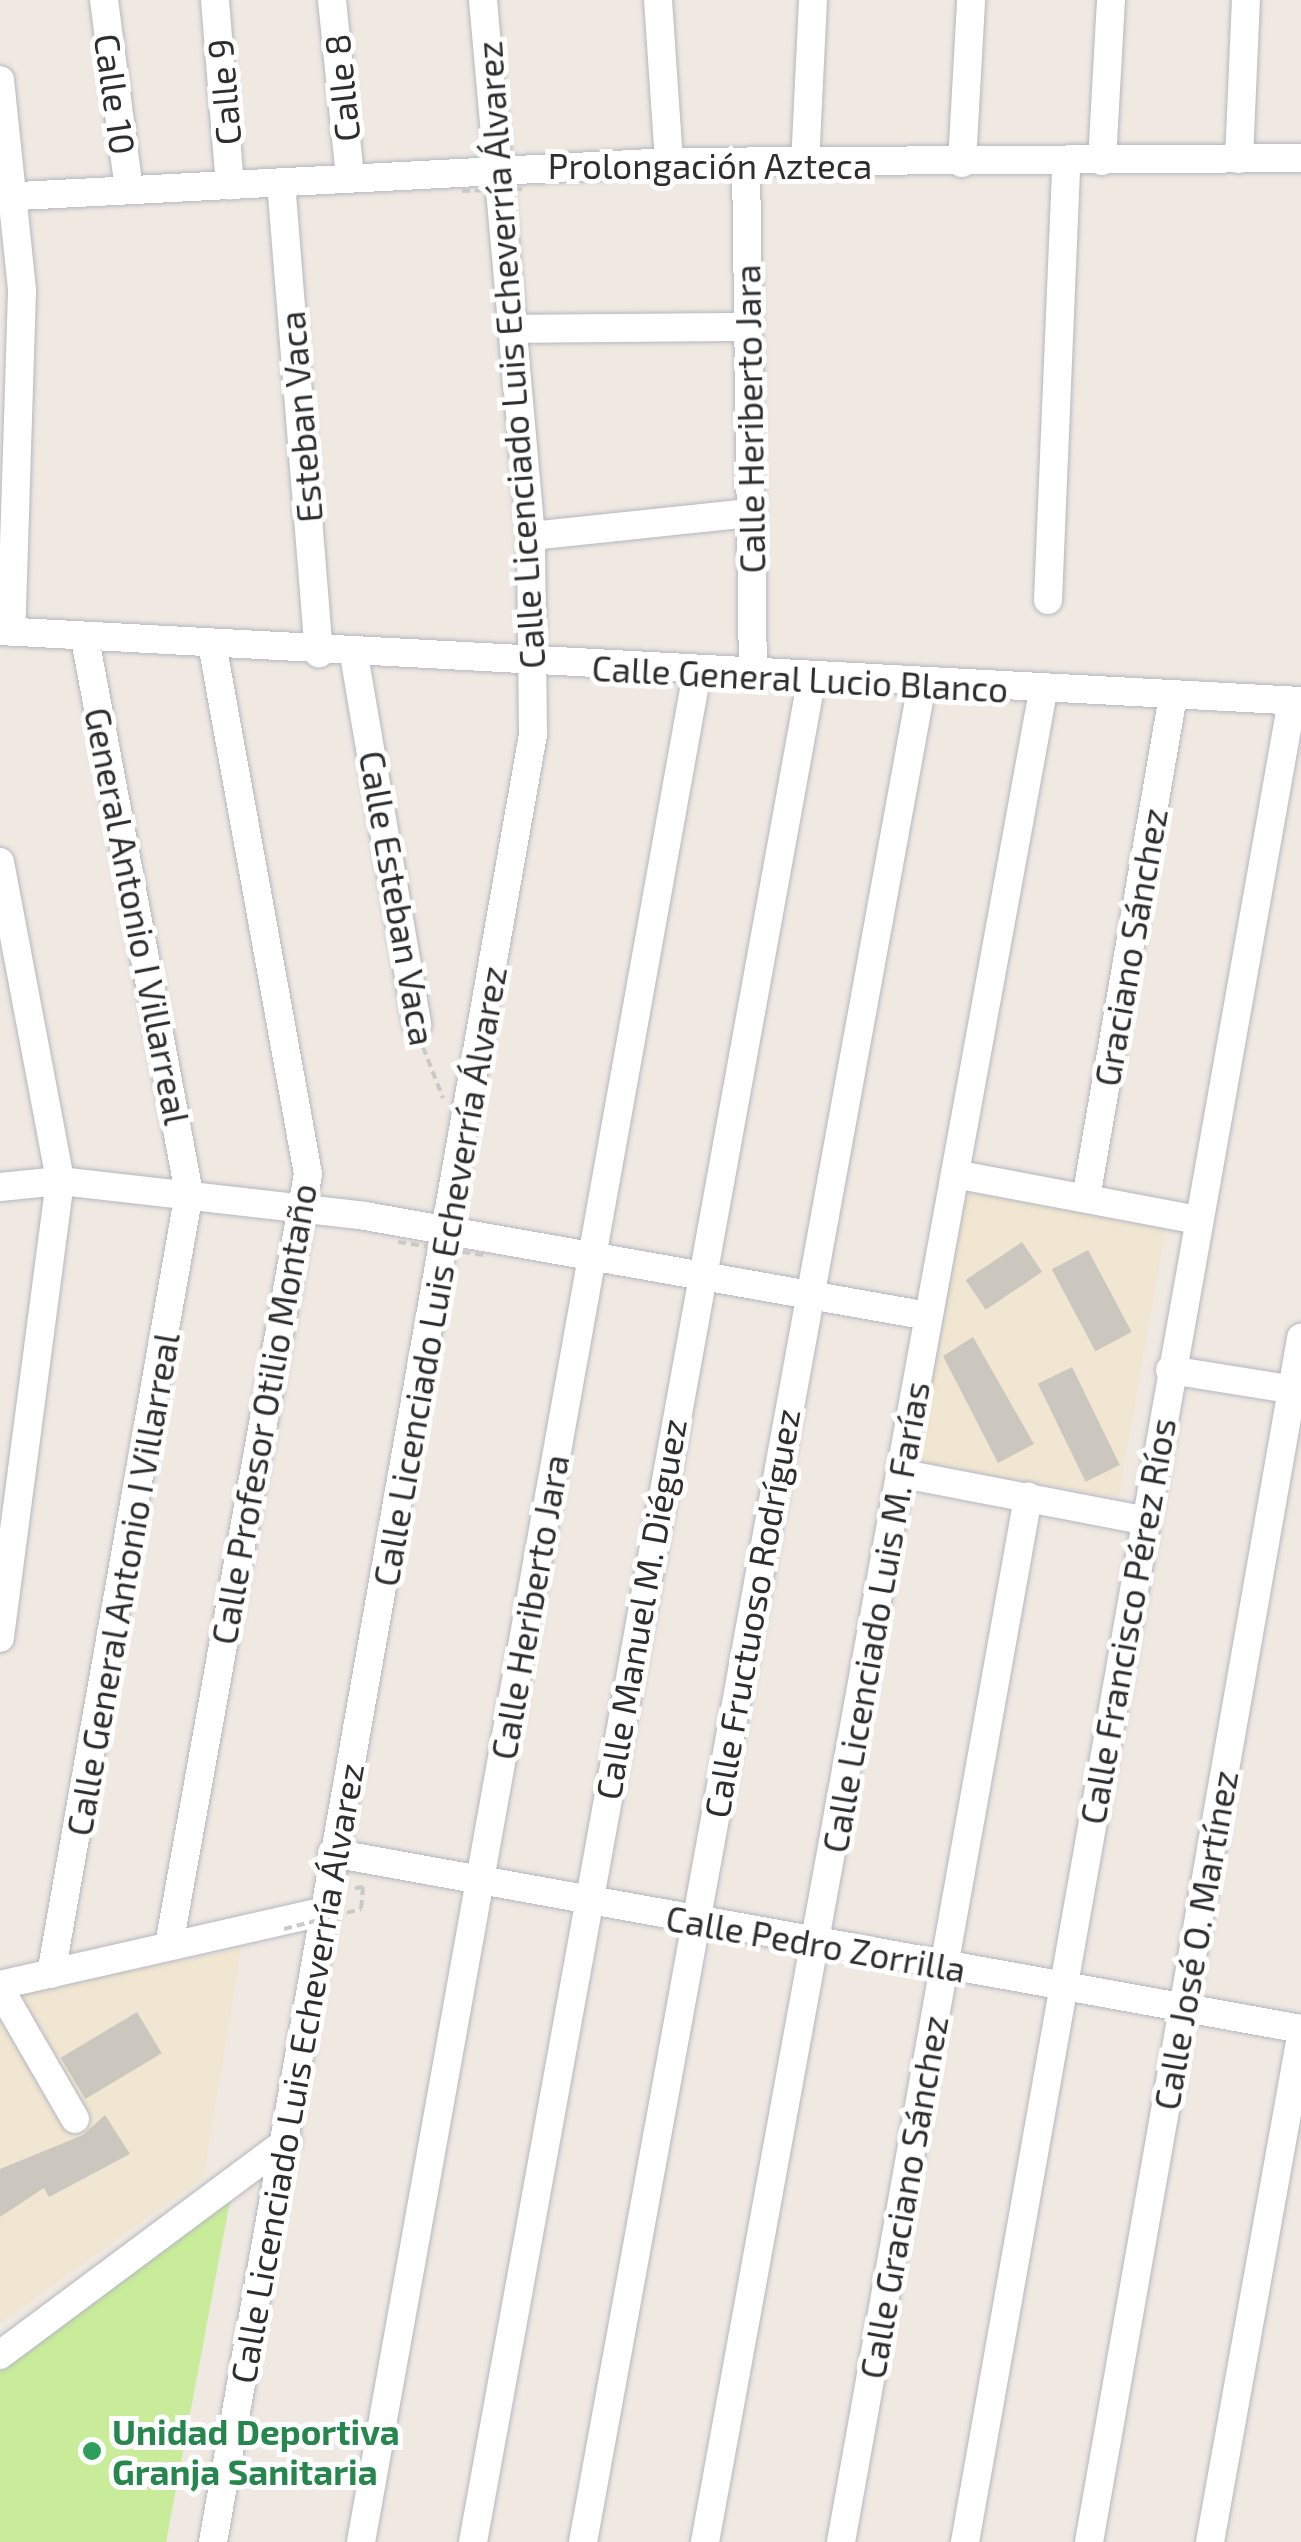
<!DOCTYPE html>
<meta charset="utf-8">
<style>
body{margin:0}
#map{position:relative;width:1301px;height:2542px;overflow:hidden;background:#efe9e1;font-family:"Exo 2",sans-serif}
div>[style]{position:absolute}
.education>*{inset:0;background:#f0e6d1;transform-origin:0 0}
.pitch>*{inset:0;background:#c9ec9a}
.building>*{inset:0;background:#cbc7bf;transform-origin:0 0}
.path>*{height:4px;margin-top:-2px;transform-origin:0;background:repeating-linear-gradient(90deg,#c9c9c9 0 8px,transparent 0 13px)}
.roads{filter:drop-shadow(0 0 2px #b4b7c1) drop-shadow(0 0 2px #b4b7c1)}
.minor>*{height:28px;margin:-14px;padding:0 14px;transform-origin:14px;border-radius:14px;background:#fff}
.path-bridge>*{height:4px;margin-top:-2px;transform-origin:0;background:repeating-linear-gradient(90deg,#c9c9c9 0 8px,transparent 0 13px)}
.dots>*{width:28px;height:28px;translate:-50% -50%;box-sizing:border-box;border:5px solid #fff;border-radius:50%}
span{translate:-50% -50%;white-space:nowrap;text-align:center;line-height:1.15;-webkit-text-stroke:10px #fff;paint-order:stroke}
.street-label{font-size:35px;color:#2e2e2e}
.leisure-label{font-size:35px;color:#27864d;font-weight:700}
.left{translate:0 -50%;text-align:left}
</style>
<div id="map">
<div class="education">
<i style="left:959px;top:1185px;width:211px;height:280px;rotate:10deg"></i>
<i style="clip-path:polygon(241px 1949px,203px 2178px,0 2323px,0 1996px)"></i>
</div>
<div class="pitch">
<i style="clip-path:polygon(232px 2190px,166px 2542px,0 2542px,0 2360px)"></i>
</div>
<div class="building">
<i style="left:1022px;top:1242px;width:36px;height:68px;rotate:56deg"></i>
<i style="left:1088px;top:1250px;width:93px;height:41px;rotate:62deg"></i>
<i style="clip-path:polygon(973px 1337px,1034px 1444px,998px 1463px,943px 1356px)"></i>
<i style="left:1072px;top:1367px;width:109px;height:38px;rotate:64deg"></i>
<i style="left:137px;top:2012px;width:48px;height:89px;rotate:59deg"></i>
<i style="clip-path:polygon(105px 2115px,130px 2154px,49px 2197px,44px 2188px,0 2217px,0 2169px,83px 2135px)"></i>
</div>
<div class="path">
<i style="left:423px;top:1047px;width:55px;rotate:68.6deg"></i>
<i style="left:355px;top:1888px;width:8px;rotate:-7deg"></i>
<i style="left:363px;top:1887px;width:22px;rotate:95deg"></i>
</div>
<div class="roads">
<div class="minor">
<i style="left:104px;top:0;width:191px;rotate:82.5deg"></i>
<i style="left:215px;top:0;width:186px;rotate:85.4deg"></i>
<i style="left:332px;top:0;width:177px;rotate:84.2deg"></i>
<i style="left:658px;top:0;width:162px;rotate:86.1deg"></i>
<i style="left:0;top:80px;width:212px;rotate:84deg"></i>
<i style="left:22px;top:291px;width:341px;rotate:91.8deg"></i>
<i style="left:1239px;top:159px;width:159px;rotate:-87.5deg"></i>
<i style="left:1102px;top:161px;width:161px;rotate:-86.8deg"></i>
<i style="left:746px;top:162px;width:513px;rotate:89.22deg"></i>
<i style="left:962px;top:163px;width:163px;rotate:-86.8deg"></i>
<i style="left:805px;top:164px;width:164px;rotate:-87.2deg"></i>
<i style="left:281px;top:182px;width:473px;rotate:85.4deg"></i>
<i style="left:0;top:197px;width:670px;rotate:-2.99deg"></i>
<i style="left:669px;top:162px;width:632px;rotate:-0.36deg"></i>
<i style="left:513px;top:329px;width:233px;rotate:-0.5deg"></i>
<i style="left:531px;top:536px;width:220px;rotate:-6deg"></i>
<i style="left:1048px;top:600px;width:438px;rotate:-87.6deg"></i>
<i style="left:0;top:631px;width:1303px;rotate:3.08deg"></i>
<i style="left:354px;top:655px;width:375px;rotate:80.3deg"></i>
<i style="left:0;top:862px;width:325px;rotate:79.3deg"></i>
<i style="left:60px;top:1181px;width:461px;rotate:97.5deg"></i>
<i style="left:955px;top:1174px;width:248px;rotate:10.7deg"></i>
<i style="left:0;top:1187px;width:60px;rotate:-5.7deg"></i>
<i style="left:60px;top:1181px;width:307px;rotate:6.5deg"></i>
<i style="left:365px;top:1216px;width:572px;rotate:10.07deg"></i>
<i style="left:1086px;top:1198px;width:509px;rotate:-80.17deg"></i>
<i style="left:1170px;top:1370px;width:133px;rotate:9.1deg"></i>
<i style="left:903px;top:1474px;width:244px;rotate:10.9deg"></i>
<i style="left:332px;top:1853px;width:985px;rotate:10.29deg"></i>
<i style="left:169px;top:1945px;width:783px;rotate:-79.78deg"></i>
<i style="left:308px;top:1174px;width:534px;rotate:-100.26deg"></i>
<i style="left:51px;top:1974px;width:793px;rotate:-79.98deg"></i>
<i style="left:189px;top:1193px;width:564px;rotate:-100.63deg"></i>
<i style="left:0;top:1985px;width:329px;rotate:-12.8deg"></i>
<i style="left:0;top:1989px;width:150px;rotate:60deg"></i>
<i style="left:0;top:2355px;width:358px;rotate:-36.7deg"></i>
<i style="left:213px;top:2542px;width:1836px;rotate:-79.96deg"></i>
<i style="left:533px;top:734px;width:198px;rotate:-90.6deg"></i>
<i style="left:531px;top:536px;width:538px;rotate:-95.12deg"></i>
<i style="left:361px;top:2542px;width:1899px;rotate:-79.81deg"></i>
<i style="left:473px;top:2542px;width:1896px;rotate:-79.7deg"></i>
<i style="left:583px;top:2542px;width:1889px;rotate:-79.66deg"></i>
<i style="left:705px;top:2542px;width:1882px;rotate:-79.65deg"></i>
<i style="left:841px;top:2542px;width:1062px;rotate:-79.85deg"></i>
<i style="left:965px;top:2542px;width:1870px;rotate:-79.93deg"></i>
<i style="left:1089px;top:2542px;width:1223px;rotate:-80.01deg"></i>
<i style="left:1210px;top:2542px;width:514px;rotate:-79.8deg"></i>
</div>
</div>
<div class="path-bridge">
<i style="left:462px;top:191px;width:62px;rotate:-1.8deg"></i>
<i style="left:398px;top:1242px;width:86px;rotate:8.7deg"></i>
<i style="left:284px;top:1929px;width:80px;rotate:-14.6deg"></i>
</div>
<div class="dots">
<i style="left:92px;top:2451px;background:#2e9e5b"></i>
</div>
<div class="street-label">
<span style="left:341px;top:88px;rotate:-96deg">Calle 8</span>
<span style="left:223px;top:92px;rotate:-95deg">Calle 9</span>
<span style="left:116px;top:94px;rotate:82deg">Calle 10</span>
<span style="left:710px;top:165px">Prolongación Azteca</span>
<span style="left:510px;top:355px;rotate:-94deg">Calle Licenciado Luis Echeverría Álvarez</span>
<span style="left:300px;top:417px;rotate:-95deg">Esteban Vaca</span>
<span style="left:749px;top:419px;rotate:-91deg">Calle Heriberto Jara</span>
<span style="left:800px;top:678px;rotate:3deg">Calle General Lucio Blanco</span>
<span style="left:398px;top:898px;rotate:80deg">Calle Esteban Vaca</span>
<span style="left:138px;top:916px;rotate:79deg">General Antonio I Villarreal</span>
<span style="left:1130px;top:947px;rotate:-80deg">Graciano Sánchez</span>
<span style="left:439px;top:1276px;rotate:-80deg">Calle Licenciado Luis Echeverría Álvarez</span>
<span style="left:263px;top:1414px;rotate:-80deg">Calle Profesor Otilio Montaño</span>
<span style="left:122px;top:1584px;rotate:-80deg">Calle General Antonio I Villarreal</span>
<span style="left:529px;top:1607px;rotate:-80deg">Calle Heriberto Jara</span>
<span style="left:640px;top:1609px;rotate:-80deg">Calle Manuel M. Diéguez</span>
<span style="left:751px;top:1613px;rotate:-80deg">Calle Fructuoso Rodríguez</span>
<span style="left:875px;top:1617px;rotate:-80deg">Calle Licenciado Luis M. Farías</span>
<span style="left:1127px;top:1621px;rotate:-80deg">Calle Francisco Pérez Ríos</span>
<span style="left:1195px;top:1940px;rotate:-80deg">Calle José O. Martínez</span>
<span style="left:816px;top:1943px;rotate:10deg">Calle Pedro Zorrilla</span>
<span style="left:296px;top:2073px;rotate:-80deg">Calle Licenciado Luis Echeverría Álvarez</span>
<span style="left:903px;top:2197px;rotate:-80deg">Calle Graciano Sánchez</span>
</div>
<div class="leisure-label">
<span class="left" style="left:112px;top:2451px">Unidad Deportiva<br>Granja Sanitaria</span>
</div>
</div>
